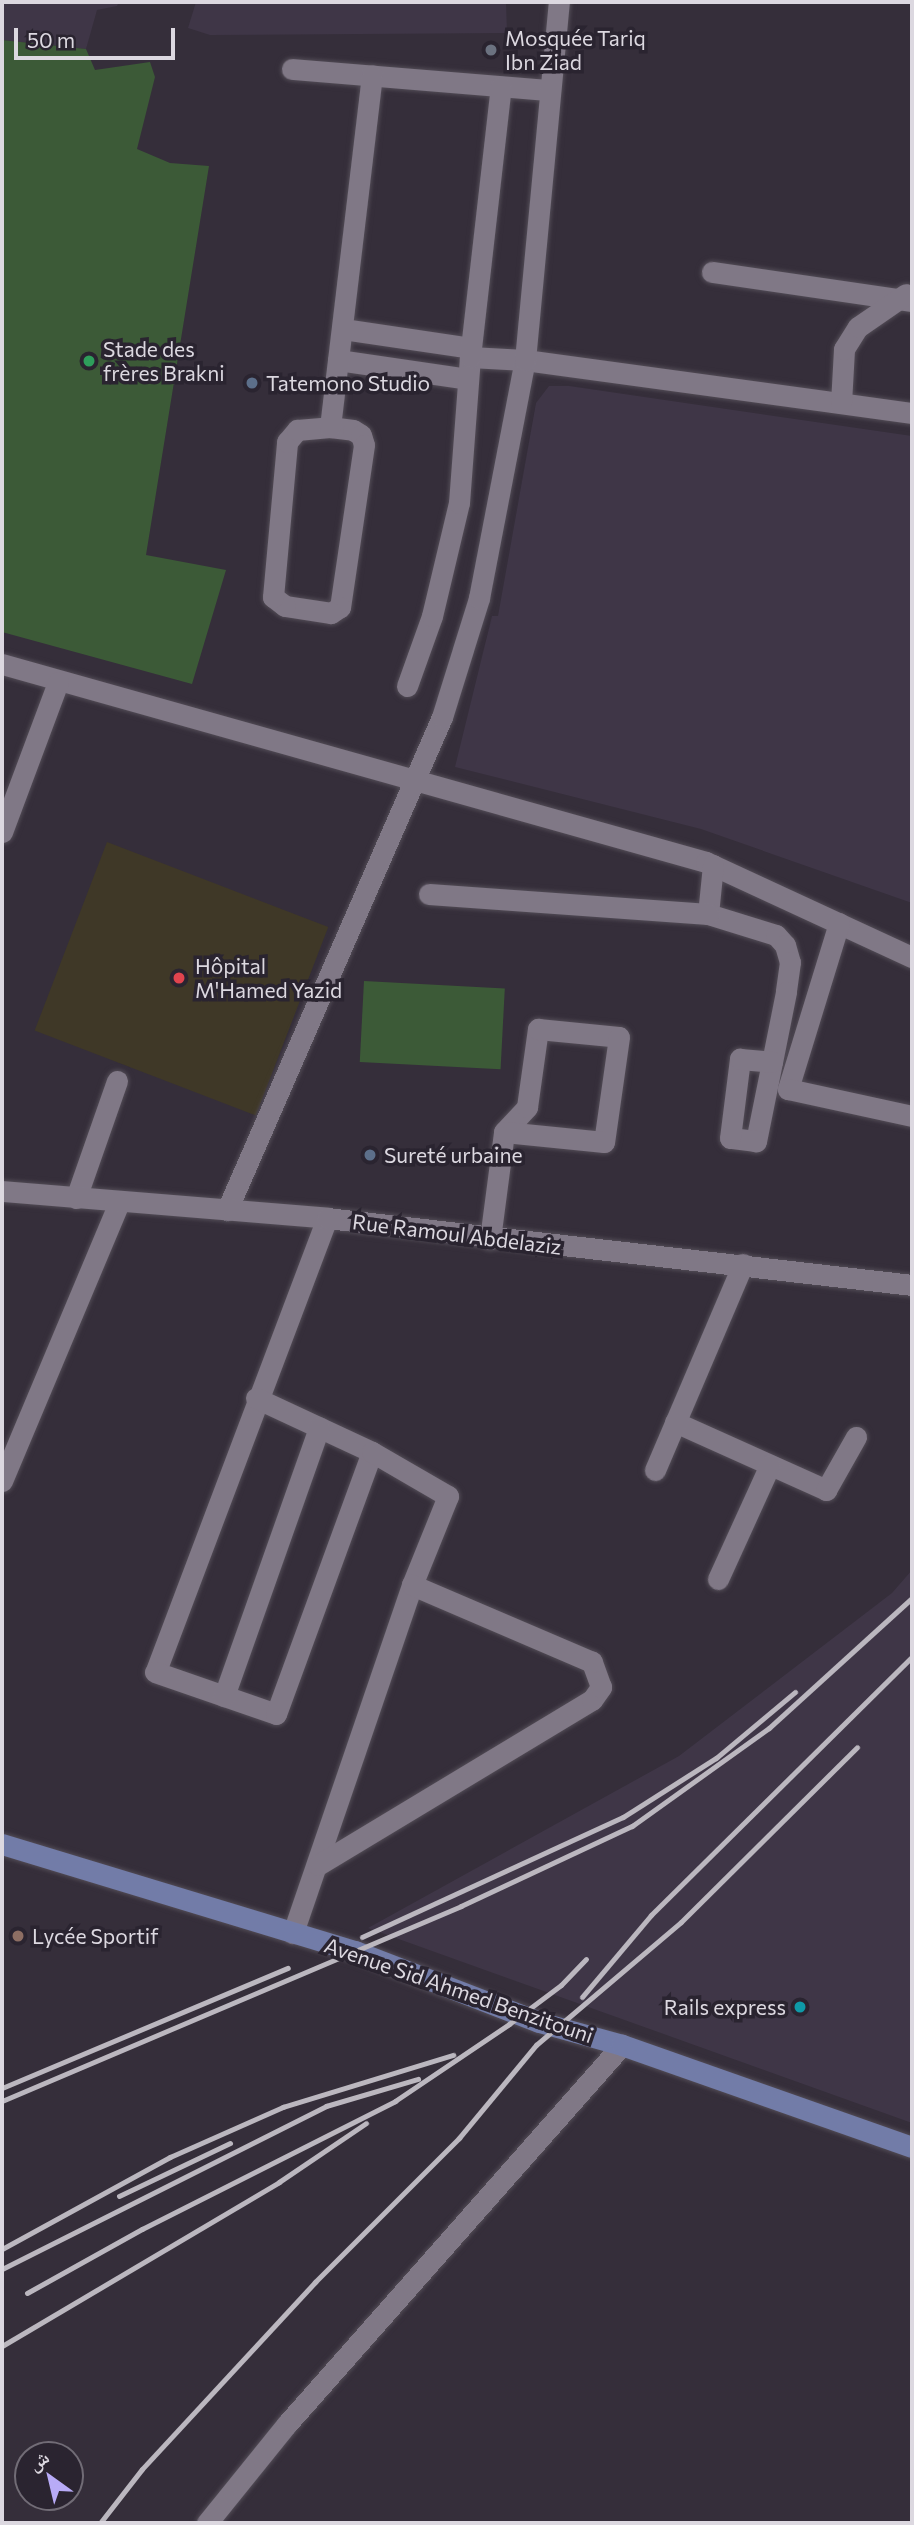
<!DOCTYPE html>
<meta charset="utf-8">
<style>
body{margin:0}
#map{position:relative;width:914px;height:2525px;overflow:hidden;background:#352e3a;font-family:Commissioner,"Noto Naskh Arabic",sans-serif}
div>[style]{position:absolute}
.built>*{inset:0;background:#3f3647}
.medical>*{inset:0;background:#3f3827;transform-origin:0 0}
.green>*{inset:0;background:#3c5a37;transform-origin:0 0}
.roads{filter:drop-shadow(0 0 2px #524c56) drop-shadow(0 0 2px #524c56)}
.minor>*{height:21px;margin:-10.5px;padding:0 10.5px;transform-origin:10.5px;border-radius:10.5px;background:#807886}
.tertiary>*{height:21px;margin:-10.5px;padding:0 10.5px;transform-origin:10.5px;border-radius:10.5px;background:#807886}
.secondary>*{height:21px;margin:-10.5px;padding:0 10.5px;transform-origin:10.5px;border-radius:10.5px;background:#727ca8}
.rail>*{height:5px;margin:-2.5px;padding:0 2.5px;transform-origin:2.5px;border-radius:2.5px;background:#bbb7bf}
.dots>*{width:19px;height:19px;translate:-50% -50%;box-sizing:border-box;border:4px solid #2a2430;border-radius:50%}
span{translate:-50% -50%;white-space:nowrap;text-align:center;line-height:1.15;-webkit-text-stroke:7px #2a2430;paint-order:stroke}
.poi-label{font-size:21px;color:#dcd8e0}
.left{translate:0 -50%;text-align:left}
.right{translate:-100% -50%;text-align:right}
.street-label{font-size:21px;color:#dcd8e0}
.frame{position:absolute;inset:0;border:4px solid #dcd8e0;pointer-events:none}
.north{position:absolute;left:14px;top:2441px;width:70px;height:70px;box-sizing:border-box;background:#2a2430;border:2px solid #716c76;border-radius:50%;rotate:326deg;font-size:19px;font-weight:700;line-height:28px;text-align:center;color:#dcd8e0}
.north::after{content:'';display:block;margin:auto;width:24px;height:32px;background:#b8abf7;clip-path:polygon(50% 0,100% 100%,50% 72%,0 100%)}
.scale{position:absolute;left:14px;top:28px;width:161px;height:32px;box-sizing:border-box;border:4px solid #dcd8e0;border-top:0;padding-left:9px;font-size:21px;line-height:24px;white-space:nowrap;color:#dcd8e0;-webkit-text-stroke:5px #2a2430;paint-order:stroke}
</style>
<div id="map">
<div class="built">
<i style="clip-path:polygon(2px 2px,119px 2px,117px 6px,97px 10px,86px 49px,2px 40px)"></i>
<i style="clip-path:polygon(196px 2px,506px 2px,507px 33px,210px 35px,188px 28px)"></i>
<i style="clip-path:polygon(549px 386px,569px 386px,912px 436px,912px 903px,701px 829px,455px 767px,492px 616px,498px 616px,536px 403px)"></i>
<i style="clip-path:polygon(912px 1570px,912px 2123px,368px 1928px,679px 1756px,892px 1593px)"></i>
</div>
<div class="medical">
<i style="left:107px;top:842px;width:237px;height:202px;rotate:21deg"></i>
</div>
<div class="green">
<i style="clip-path:polygon(2px 40px,86px 49px,95px 70px,150px 62px,155px 77px,137px 149px,170px 163px,209px 166px,146px 555px,226px 570px,192px 684px,2px 632px)"></i>
<i style="left:364px;top:981px;width:141px;height:81px;rotate:3deg"></i>
</div>
<div class="roads">
<div class="minor">
<i style="left:292px;top:69px;width:258px;rotate:4.7deg"></i>
<i style="left:712px;top:272px;width:202px;rotate:8.3deg"></i>
<i style="left:343px;top:329px;width:129px;rotate:8.4deg"></i>
<i style="left:470px;top:357px;width:55px;rotate:3.1deg"></i>
<i style="left:525px;top:360px;width:391px;rotate:7.8deg"></i>
<i style="left:338px;top:360px;width:131px;rotate:8.3deg"></i>
<i style="left:841px;top:403px;width:54px;rotate:-86.8deg"></i>
<i style="left:844px;top:349px;width:26px;rotate:-58deg"></i>
<i style="left:858px;top:327px;width:58px;rotate:-34.5deg"></i>
<i style="left:330px;top:427px;width:23px;rotate:7deg"></i>
<i style="left:353px;top:430px;width:9px;rotate:32deg"></i>
<i style="left:361px;top:435px;width:10px;rotate:73deg"></i>
<i style="left:364px;top:445px;width:164px;rotate:98.4deg"></i>
<i style="left:340px;top:607px;width:11px;rotate:146deg"></i>
<i style="left:331px;top:613px;width:47px;rotate:-171.3deg"></i>
<i style="left:285px;top:606px;width:15px;rotate:-143deg"></i>
<i style="left:273px;top:597px;width:156px;rotate:-84.8deg"></i>
<i style="left:287px;top:442px;width:16px;rotate:-50deg"></i>
<i style="left:297px;top:430px;width:33px;rotate:-5deg"></i>
<i style="left:330px;top:427px;width:354px;rotate:-83.2deg"></i>
<i style="left:2px;top:664px;width:731px;rotate:15.71deg"></i>
<i style="left:706px;top:862px;width:227px;rotate:24.8deg"></i>
<i style="left:407px;top:686px;width:74px;rotate:-70.3deg"></i>
<i style="left:432px;top:616px;width:116px;rotate:-76.6deg"></i>
<i style="left:459px;top:503px;width:146px;rotate:-85.7deg"></i>
<i style="left:470px;top:357px;width:272px;rotate:-83.5deg"></i>
<i style="left:2px;top:832px;width:160px;rotate:-69.5deg"></i>
<i style="left:713px;top:865px;width:49px;rotate:95.8deg"></i>
<i style="left:708px;top:914px;width:71px;rotate:17.2deg"></i>
<i style="left:776px;top:935px;width:13px;rotate:48deg"></i>
<i style="left:785px;top:945px;width:18px;rotate:74deg"></i>
<i style="left:790px;top:962px;width:30px;rotate:98deg"></i>
<i style="left:786px;top:992px;width:71px;rotate:101.3deg"></i>
<i style="left:772px;top:1062px;width:81px;rotate:101.4deg"></i>
<i style="left:756px;top:1141px;width:26px;rotate:-173deg"></i>
<i style="left:730px;top:1138px;width:80px;rotate:-82.8deg"></i>
<i style="left:740px;top:1059px;width:32px;rotate:5deg"></i>
<i style="left:429px;top:894px;width:280px;rotate:4.1deg"></i>
<i style="left:839px;top:923px;width:174px;rotate:107.1deg"></i>
<i style="left:788px;top:1089px;width:127px;rotate:12.3deg"></i>
<i style="left:76px;top:1198px;width:124px;rotate:-70.7deg"></i>
<i style="left:227px;top:1210px;width:538px;rotate:-66.44deg"></i>
<i style="left:442px;top:717px;width:125px;rotate:-72.7deg"></i>
<i style="left:479px;top:598px;width:242px;rotate:-79.1deg"></i>
<i style="left:525px;top:360px;width:360px;rotate:-84.6deg"></i>
<i style="left:327px;top:1218px;width:485px;rotate:110.7deg"></i>
<i style="left:155px;top:1672px;width:128px;rotate:19.1deg"></i>
<i style="left:276px;top:1714px;width:279px;rotate:-69.9deg"></i>
<i style="left:490px;top:1239px;width:108px;rotate:-82.5deg"></i>
<i style="left:504px;top:1132px;width:34px;rotate:-47deg"></i>
<i style="left:527px;top:1107px;width:79px;rotate:-82deg"></i>
<i style="left:538px;top:1029px;width:81px;rotate:5.6deg"></i>
<i style="left:619px;top:1037px;width:106px;rotate:98.1deg"></i>
<i style="left:604px;top:1142px;width:100px;rotate:-174.3deg"></i>
<i style="left:256px;top:1398px;width:128px;rotate:25deg"></i>
<i style="left:372px;top:1452px;width:88px;rotate:30.1deg"></i>
<i style="left:448px;top:1496px;width:96px;rotate:112deg"></i>
<i style="left:412px;top:1585px;width:368px;rotate:108.9deg"></i>
<i style="left:675px;top:1422px;width:166px;rotate:24.2deg"></i>
<i style="left:826px;top:1490px;width:61px;rotate:-60.5deg"></i>
<i style="left:655px;top:1470px;width:224px;rotate:-66.9deg"></i>
<i style="left:2px;top:1481px;width:302px;rotate:-67.2deg"></i>
<i style="left:718px;top:1579px;width:125px;rotate:-65.5deg"></i>
<i style="left:224px;top:1696px;width:285px;rotate:-70.5deg"></i>
<i style="left:318px;top:1865px;width:320px;rotate:-31.1deg"></i>
<i style="left:592px;top:1700px;width:16px;rotate:-55deg"></i>
<i style="left:601px;top:1687px;width:27px;rotate:-110deg"></i>
<i style="left:592px;top:1662px;width:196px;rotate:-156.8deg"></i>
<i style="left:207px;top:2523px;width:127px;rotate:-51.1deg"></i>
<i style="left:287px;top:2424px;width:506px;rotate:-48.53deg"></i>
</div>
<div class="tertiary">
<i style="left:2px;top:1191px;width:326px;rotate:4.7deg"></i>
<i style="left:327px;top:1218px;width:589px;rotate:6.53deg"></i>
</div>
<div class="secondary">
<i style="left:2px;top:1844px;width:369px;rotate:16.9deg"></i>
<i style="left:355px;top:1951px;width:197px;rotate:21.1deg"></i>
<i style="left:539px;top:2022px;width:86px;rotate:15.5deg"></i>
<i style="left:622px;top:2045px;width:307px;rotate:19.4deg"></i>
</div>
</div>
<div class="rail">
<i style="left:362px;top:1937px;width:287px;rotate:-24.7deg"></i>
<i style="left:623px;top:1817px;width:110px;rotate:-32.4deg"></i>
<i style="left:716px;top:1758px;width:103px;rotate:-39.9deg"></i>
<i style="left:582px;top:1997px;width:107px;rotate:-49.9deg"></i>
<i style="left:651px;top:1915px;width:367px;rotate:-44.7deg"></i>
<i style="left:2px;top:2088px;width:310px;rotate:-22.8deg"></i>
<i style="left:2px;top:2101px;width:499px;rotate:-23deg"></i>
<i style="left:461px;top:1906px;width:189px;rotate:-25.1deg"></i>
<i style="left:632px;top:1826px;width:168px;rotate:-35.6deg"></i>
<i style="left:769px;top:1728px;width:193px;rotate:-42.3deg"></i>
<i style="left:119px;top:2196px;width:123px;rotate:-25.5deg"></i>
<i style="left:2px;top:2249px;width:192px;rotate:-28.7deg"></i>
<i style="left:170px;top:2157px;width:124px;rotate:-23.9deg"></i>
<i style="left:283px;top:2107px;width:178px;rotate:-17deg"></i>
<i style="left:2px;top:2269px;width:363px;rotate:-26.7deg"></i>
<i style="left:326px;top:2106px;width:96px;rotate:-16.4deg"></i>
<i style="left:27px;top:2293px;width:132px;rotate:-29.1deg"></i>
<i style="left:142px;top:2229px;width:284px;rotate:-26.8deg"></i>
<i style="left:395px;top:2101px;width:138px;rotate:-34deg"></i>
<i style="left:509px;top:2024px;width:65px;rotate:-36.9deg"></i>
<i style="left:561px;top:1985px;width:36px;rotate:-46deg"></i>
<i style="left:2px;top:2346px;width:322px;rotate:-30.6deg"></i>
<i style="left:279px;top:2182px;width:105px;rotate:-34.1deg"></i>
<i style="left:100px;top:2523px;width:68px;rotate:-52.1deg"></i>
<i style="left:142px;top:2469px;width:255px;rotate:-47.2deg"></i>
<i style="left:315px;top:2282px;width:204px;rotate:-45deg"></i>
<i style="left:459px;top:2138px;width:121px;rotate:-50.4deg"></i>
<i style="left:536px;top:2045px;width:190px;rotate:-40.3deg"></i>
<i style="left:681px;top:1922px;width:248px;rotate:-44.8deg"></i>
</div>
<div class="dots">
<i style="left:491px;top:50px;background:#6b7280"></i>
<i style="left:89px;top:361px;background:#2e9e5b"></i>
<i style="left:252px;top:383px;background:#5c6f8a"></i>
<i style="left:179px;top:978px;background:#e0444e"></i>
<i style="left:370px;top:1155px;background:#5c6f8a"></i>
<i style="left:18px;top:1936px;background:#8d6e63"></i>
<i style="left:800px;top:2007px;background:#0f9aa8"></i>
</div>
<div class="poi-label">
<span class="left" style="left:505px;top:50px">Mosquée Tariq<br>Ibn Ziad</span>
<span class="left" style="left:103px;top:361px">Stade des<br>frères Brakni</span>
<span class="left" style="left:266px;top:383px">Tatemono Studio</span>
<span class="left" style="left:195px;top:978px">Hôpital<br>M'Hamed Yazid</span>
<span class="left" style="left:384px;top:1155px">Sureté urbaine</span>
<span class="left" style="left:32px;top:1936px">Lycée Sportif</span>
<span class="right" style="left:786px;top:2007px">Rails express</span>
</div>
<div class="street-label">
<span style="left:457px;top:1234px;rotate:7deg">Rue Ramoul Abdelaziz</span>
<span style="left:459px;top:1990px;rotate:19deg">Avenue Sid Ahmed Benzitouni</span>
</div>
<div class="frame"></div>
<div class="north">ش</div>
<div class="scale">50 m</div>
</div>
